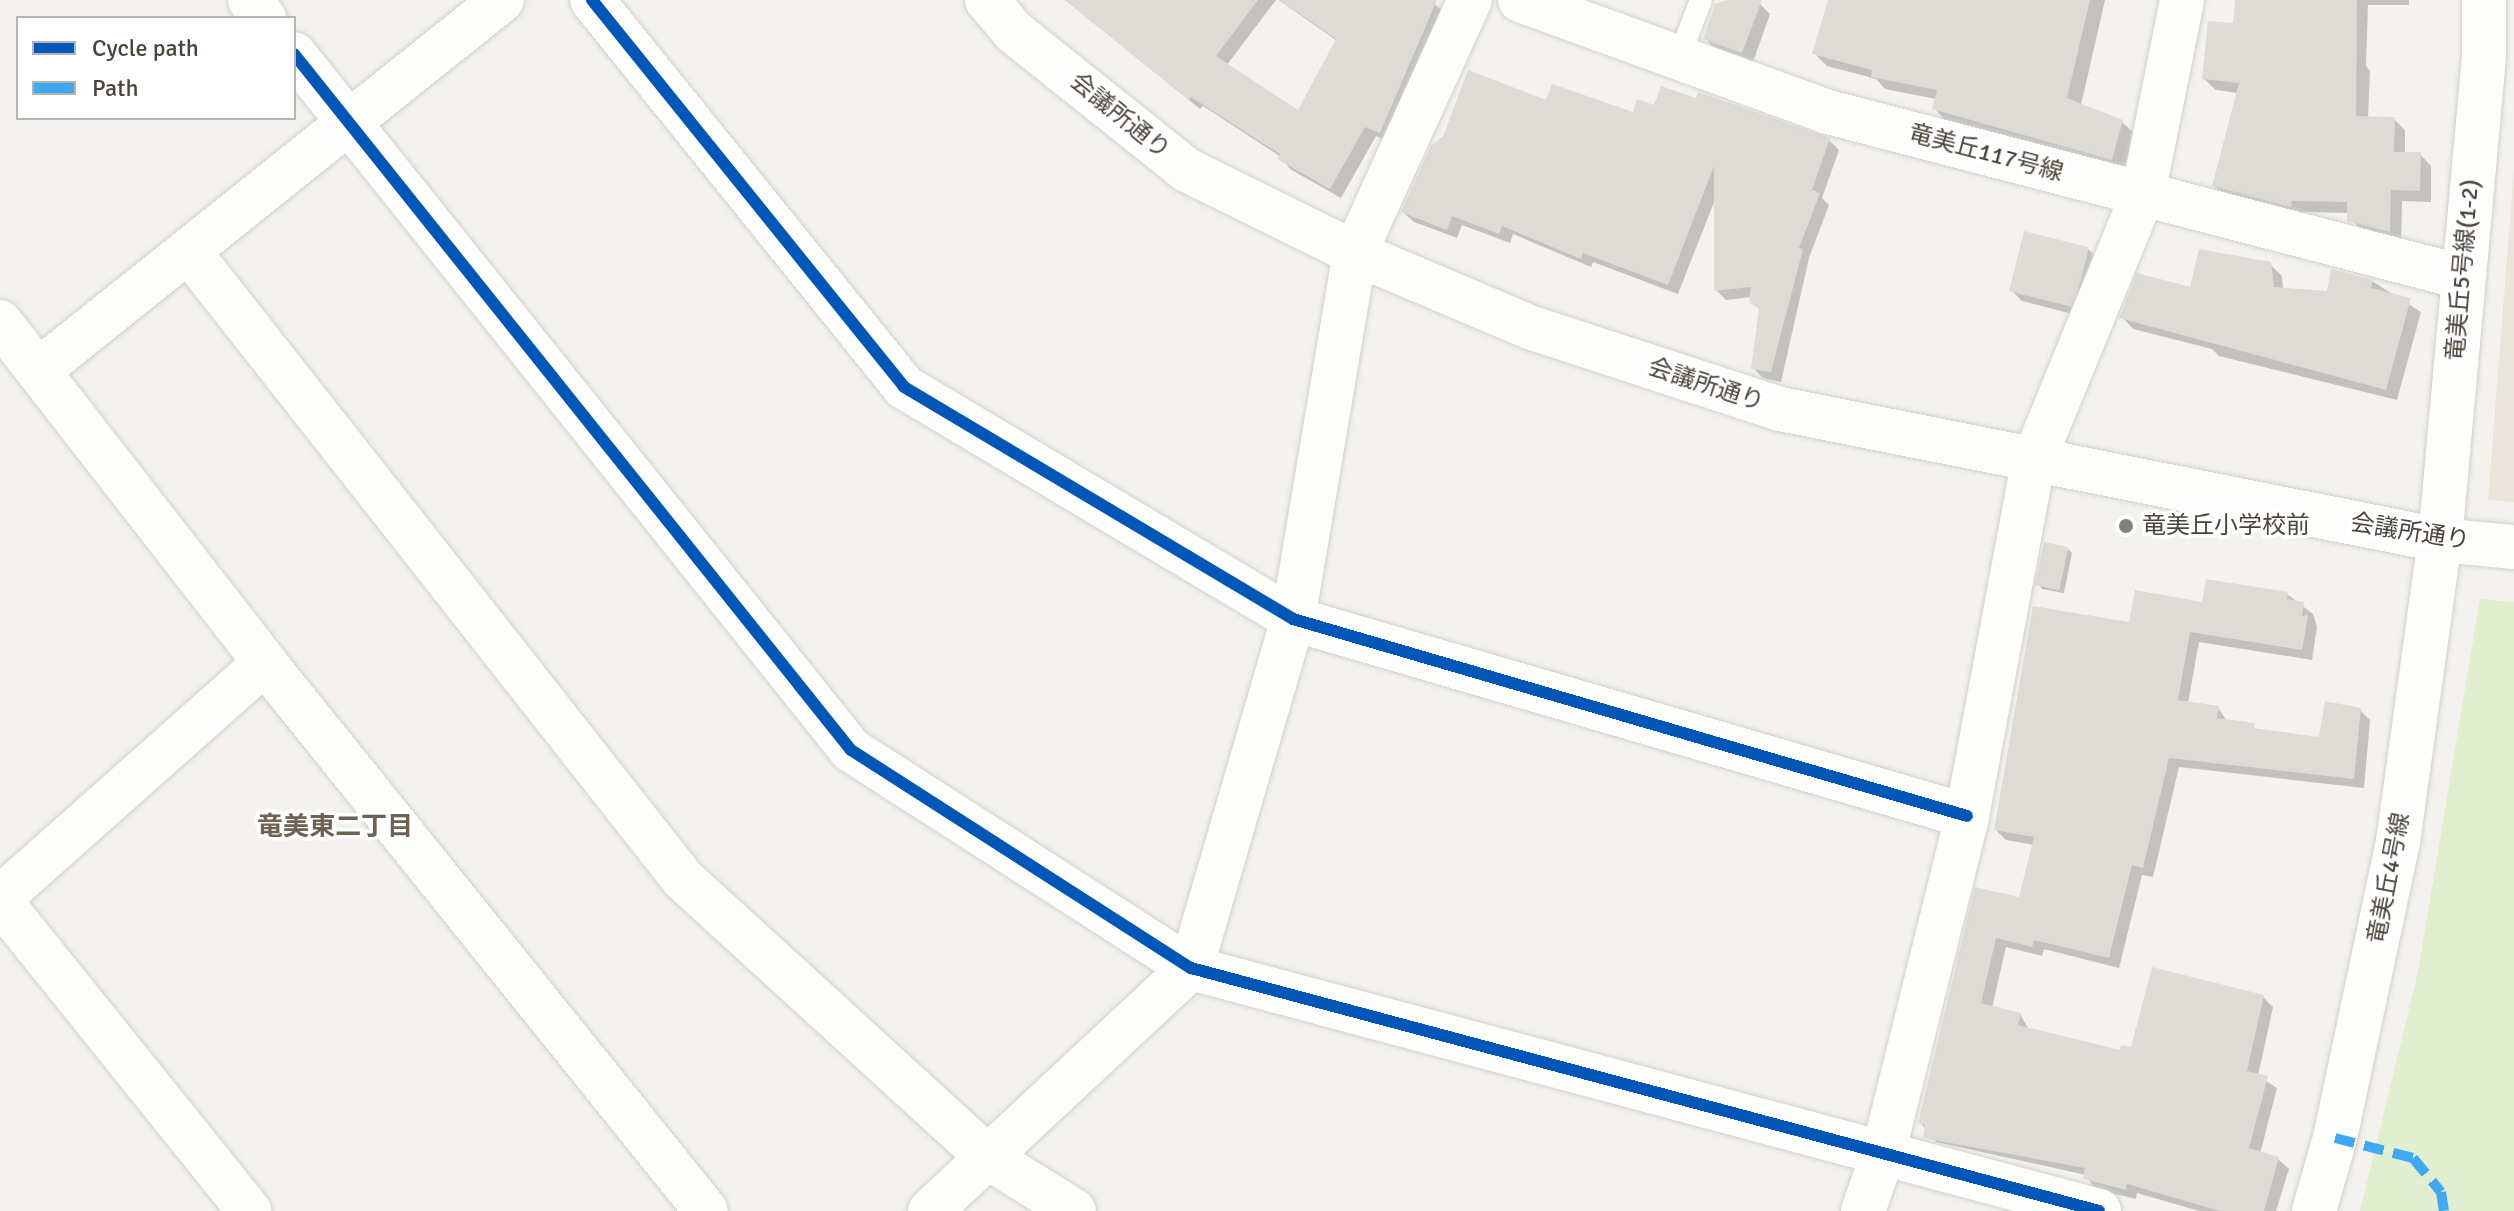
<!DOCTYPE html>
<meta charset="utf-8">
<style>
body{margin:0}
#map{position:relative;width:2514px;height:1211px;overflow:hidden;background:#f4f2ee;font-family:Signika,"Noto Sans JP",sans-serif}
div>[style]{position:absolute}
.education>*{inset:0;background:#eae5da}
.green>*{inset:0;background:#e1eecf}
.shadow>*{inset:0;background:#0003}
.building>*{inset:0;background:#dedbd6;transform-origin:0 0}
.roads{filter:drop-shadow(0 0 2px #d2d0cb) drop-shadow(0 0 2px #d2d0cb)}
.service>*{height:22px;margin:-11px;padding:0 11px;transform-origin:11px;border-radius:11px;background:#fdfdfc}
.minor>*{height:44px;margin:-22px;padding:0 22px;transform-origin:22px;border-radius:22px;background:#fdfdfc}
.tertiary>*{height:44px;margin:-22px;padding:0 22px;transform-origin:22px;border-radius:22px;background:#fdfdfc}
.quiet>*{height:10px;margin-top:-5px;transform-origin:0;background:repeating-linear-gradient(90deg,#3fa9f5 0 20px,transparent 0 30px)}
.cycleway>*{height:12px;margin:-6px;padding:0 6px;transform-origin:6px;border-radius:6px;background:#0057b8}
.dots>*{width:22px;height:22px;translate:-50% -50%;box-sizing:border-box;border:4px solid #fff;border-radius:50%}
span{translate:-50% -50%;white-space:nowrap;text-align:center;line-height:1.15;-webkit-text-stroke:7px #fff;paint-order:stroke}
.street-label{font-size:24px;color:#4b4439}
.poi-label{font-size:24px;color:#4b4439}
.left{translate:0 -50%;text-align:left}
.neighbourhood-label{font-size:26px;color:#6e6250;font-weight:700}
.legend{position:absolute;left:16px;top:16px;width:280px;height:104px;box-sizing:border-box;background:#fff;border:2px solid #b7b4b0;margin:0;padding:10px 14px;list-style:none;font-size:24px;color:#4b4439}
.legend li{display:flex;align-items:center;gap:16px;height:40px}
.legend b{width:40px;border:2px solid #b7b4b0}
</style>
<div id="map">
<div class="education">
<i style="clip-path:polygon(2514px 169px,2514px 502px,2488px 500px)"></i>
</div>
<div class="green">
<i style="clip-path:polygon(2480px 599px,2514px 602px,2514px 1211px,2360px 1211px,2418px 972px)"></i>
</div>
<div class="shadow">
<i style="clip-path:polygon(1065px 0,1276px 0,1226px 66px,1299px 113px,1337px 41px,1279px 0,1430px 0,1445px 13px,1391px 143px,1376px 136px,1341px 198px,1290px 169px,1281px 157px,1203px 106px,1200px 109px)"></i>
<i style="clip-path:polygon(1735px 0,1760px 4px,1770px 14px,1753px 62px,1715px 49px,1705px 38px)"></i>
<i style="clip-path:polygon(1830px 0,2105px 0,2081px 105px,2122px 122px,2135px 134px,2124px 171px,1946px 121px,1934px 108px,1936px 99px,1885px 89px,1876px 79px,1827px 66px,1815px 54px)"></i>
<i style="clip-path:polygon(2239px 0,2409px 0,2409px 5px,2368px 5px,2366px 66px,2370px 71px,2368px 118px,2394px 119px,2405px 130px,2405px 154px,2420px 154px,2431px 166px,2431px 202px,2402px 201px,2401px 242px,2361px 232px,2349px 213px,2303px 212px,2302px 217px,2226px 197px,2214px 186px,2238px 93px,2216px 90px,2204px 79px,2235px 26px)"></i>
<i style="clip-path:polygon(1548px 102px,1634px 114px,1655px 108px,1829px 140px,1839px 150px,1822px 198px,1829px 205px,1809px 258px,1781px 382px,1763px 378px,1753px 368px,1761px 311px,1752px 297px,1726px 300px,1716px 290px,1716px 197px,1678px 294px,1593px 262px,1591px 267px,1513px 234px,1510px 243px,1462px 225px,1457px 238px,1414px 222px,1403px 212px)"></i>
<i style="clip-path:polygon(2088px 249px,2098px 259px,2080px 316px,2022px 301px,2012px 291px)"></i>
<i style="clip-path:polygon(2270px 264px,2282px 276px,2283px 290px,2328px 293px,2372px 281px,2421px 312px,2397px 400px,2219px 356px,2212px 349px,2133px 329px,2122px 317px)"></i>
<i style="clip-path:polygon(2067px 548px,2072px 553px,2064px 593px,2042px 589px,2038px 584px)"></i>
<i style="clip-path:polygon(2287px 594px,2313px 614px,2317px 627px,2312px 660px,2199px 642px,2188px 703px,2218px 708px,2228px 722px,2260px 731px,2321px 739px,2360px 710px,2370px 720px,2364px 788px,2179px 767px,2153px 877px,2142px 875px,2119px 968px,2044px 949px,2042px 956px,2006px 947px,1992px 1008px,2020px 1014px,2029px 1030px,2121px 1052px,2263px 997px,2273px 1007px,2258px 1076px,2277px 1088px,2260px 1154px,2278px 1159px,2289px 1169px,2276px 1211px,2199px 1211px,2137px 1193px,2136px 1199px,2095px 1189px,2086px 1175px,1936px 1142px,1920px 1122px,1977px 889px,2021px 899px,2034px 845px,2006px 840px,1996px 830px,2131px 625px,2204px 604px)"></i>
</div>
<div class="building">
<i style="clip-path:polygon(1065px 0,1258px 0,1216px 56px,1298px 110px,1336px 39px,1280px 0,1437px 0,1380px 133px,1365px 127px,1330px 189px,1277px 159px,1280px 154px,1191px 97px,1189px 100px)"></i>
<i style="clip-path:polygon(1728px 0,1762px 0,1742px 53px,1703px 39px,1715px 4px)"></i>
<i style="clip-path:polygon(1828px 0,2090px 0,2067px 98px,2123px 120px,2112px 160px,1932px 109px,1937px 90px,1871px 77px,1872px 70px,1812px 54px)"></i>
<i style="clip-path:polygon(2235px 0,2357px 0,2356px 116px,2395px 117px,2394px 152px,2421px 152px,2420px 191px,2391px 190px,2390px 232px,2347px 221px,2347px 202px,2292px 201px,2291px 207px,2212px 186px,2239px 83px,2202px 79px,2208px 21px,2233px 23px)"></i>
<i style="clip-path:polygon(1468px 70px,1546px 100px,1552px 84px,1633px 112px,1637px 99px,1654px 105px,1661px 86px,1696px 98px,1698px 92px,1830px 138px,1812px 190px,1820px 193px,1799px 248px,1803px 249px,1771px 372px,1751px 369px,1759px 309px,1749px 302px,1751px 287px,1714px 291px,1714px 166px,1668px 285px,1583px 253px,1581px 259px,1502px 226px,1499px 234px,1452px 216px,1447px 230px,1401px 212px,1431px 146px,1443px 136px)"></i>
<i style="left:2024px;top:231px;width:67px;height:62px;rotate:14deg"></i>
<i style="clip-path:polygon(2199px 249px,2271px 262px,2274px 287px,2327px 291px,2331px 269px,2373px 280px,2371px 288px,2411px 298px,2386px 390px,2119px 318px,2137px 273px,2190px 287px)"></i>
<i style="left:2044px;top:542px;width:25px;height:44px;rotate:12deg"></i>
<i style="clip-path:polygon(2206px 579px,2288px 592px,2287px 599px,2304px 602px,2302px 616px,2308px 615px,2302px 650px,2190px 632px,2178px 700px,2219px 706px,2217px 718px,2255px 723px,2254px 728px,2319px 737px,2325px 701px,2361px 708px,2354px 779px,2169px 758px,2143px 868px,2132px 865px,2109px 958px,2034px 940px,2032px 947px,1996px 938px,1981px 1003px,2021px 1013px,2018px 1025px,2120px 1050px,2121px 1045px,2131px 1047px,2152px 967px,2264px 995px,2247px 1071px,2268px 1076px,2249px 1148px,2279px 1157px,2264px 1211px,2220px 1211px,2127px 1184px,2126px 1190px,2083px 1179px,2085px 1168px,1923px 1138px,1925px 1125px,1918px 1123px,1975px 887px,2019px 897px,2034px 837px,1994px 830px,2033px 606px,2129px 622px,2135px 590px,2202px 602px)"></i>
</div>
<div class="roads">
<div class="service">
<i style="left:1679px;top:57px;width:61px;rotate:-68.9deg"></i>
</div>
<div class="minor">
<i style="left:250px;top:0;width:23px;rotate:52deg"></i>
<i style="left:592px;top:0;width:497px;rotate:51.1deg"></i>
<i style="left:904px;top:387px;width:453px;rotate:30.8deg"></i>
<i style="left:1293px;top:619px;width:702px;rotate:16.29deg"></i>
<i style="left:1520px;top:0;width:328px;rotate:20deg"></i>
<i style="left:1828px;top:112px;width:655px;rotate:14.59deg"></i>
<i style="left:294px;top:54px;width:891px;rotate:51.33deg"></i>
<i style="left:851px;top:750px;width:404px;rotate:32.7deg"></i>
<i style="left:1191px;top:968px;width:940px;rotate:14.98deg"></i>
<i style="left:190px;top:253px;width:797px;rotate:51.78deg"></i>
<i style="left:683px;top:879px;width:414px;rotate:42.4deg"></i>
<i style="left:989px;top:1158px;width:100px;rotate:31.9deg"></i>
<i style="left:0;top:322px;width:432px;rotate:52.1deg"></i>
<i style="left:265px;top:663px;width:703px;rotate:51.17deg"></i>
<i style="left:39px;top:370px;width:593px;rotate:-38.63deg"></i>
<i style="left:0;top:898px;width:354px;rotate:-41.6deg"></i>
<i style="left:930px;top:1211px;width:357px;rotate:-43deg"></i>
<i style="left:1191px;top:968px;width:364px;rotate:-73.7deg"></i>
<i style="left:1293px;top:619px;width:371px;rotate:-80.4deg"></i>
<i style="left:1355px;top:253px;width:278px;rotate:-65.6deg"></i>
<i style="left:1863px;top:1211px;width:60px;rotate:-70.7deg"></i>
<i style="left:1883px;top:1154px;width:348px;rotate:-76deg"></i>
<i style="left:1967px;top:816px;width:360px;rotate:-79.4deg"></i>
<i style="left:2033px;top:462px;width:290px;rotate:-67.7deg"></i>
<i style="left:2143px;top:194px;width:198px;rotate:-78.6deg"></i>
</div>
<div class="tertiary">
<i style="left:987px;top:0;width:42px;rotate:49.8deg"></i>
<i style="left:1014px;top:32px;width:221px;rotate:38.6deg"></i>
<i style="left:1187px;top:170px;width:187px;rotate:26.3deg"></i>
<i style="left:1355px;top:253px;width:192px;rotate:23deg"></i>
<i style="left:1532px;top:328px;width:261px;rotate:18.1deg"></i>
<i style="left:1780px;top:409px;width:673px;rotate:11.23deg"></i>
<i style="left:2440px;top:540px;width:74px;rotate:5.4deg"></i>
<i style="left:0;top:901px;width:398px;rotate:51.2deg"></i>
<i style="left:2314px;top:1211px;width:76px;rotate:-74deg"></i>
<i style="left:2335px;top:1138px;width:303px;rotate:-78deg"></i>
<i style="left:2398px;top:842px;width:305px;rotate:-82.1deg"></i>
<i style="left:2440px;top:540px;width:487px;rotate:-84.8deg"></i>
<i style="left:2484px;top:55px;width:55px;rotate:-90deg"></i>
</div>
</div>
<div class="quiet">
<i style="left:2335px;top:1138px;width:81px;rotate:14.4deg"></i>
<i style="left:2413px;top:1158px;width:44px;rotate:50.5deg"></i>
<i style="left:2441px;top:1192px;width:19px;rotate:81deg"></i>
</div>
<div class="cycleway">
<i style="left:592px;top:0;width:497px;rotate:51.1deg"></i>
<i style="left:904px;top:387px;width:453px;rotate:30.8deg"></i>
<i style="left:1293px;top:619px;width:702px;rotate:16.29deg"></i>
<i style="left:294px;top:54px;width:891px;rotate:51.33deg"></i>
<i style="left:851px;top:750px;width:404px;rotate:32.7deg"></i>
<i style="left:1191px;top:968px;width:940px;rotate:14.98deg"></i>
</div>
<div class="dots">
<i style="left:2126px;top:526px;background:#868178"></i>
</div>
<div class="street-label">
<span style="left:1120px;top:116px;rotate:39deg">会議所通り</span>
<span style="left:1986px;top:153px;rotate:15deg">竜美丘117号線</span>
<span style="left:2463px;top:270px;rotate:-85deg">竜美丘5号線(1-2)</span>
<span style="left:1706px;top:385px;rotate:18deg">会議所通り</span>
<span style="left:2410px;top:532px;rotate:9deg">会議所通り</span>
<span style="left:2389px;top:878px;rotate:-79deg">竜美丘4号線</span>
</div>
<div class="poi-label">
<span class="left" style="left:2142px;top:526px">竜美丘小学校前</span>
</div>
<div class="neighbourhood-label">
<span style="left:335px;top:828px">竜美東二丁目</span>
</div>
<ul class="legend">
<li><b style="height:10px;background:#0057b8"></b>Cycle path</li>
<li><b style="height:10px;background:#3fa9f5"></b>Path</li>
</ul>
</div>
